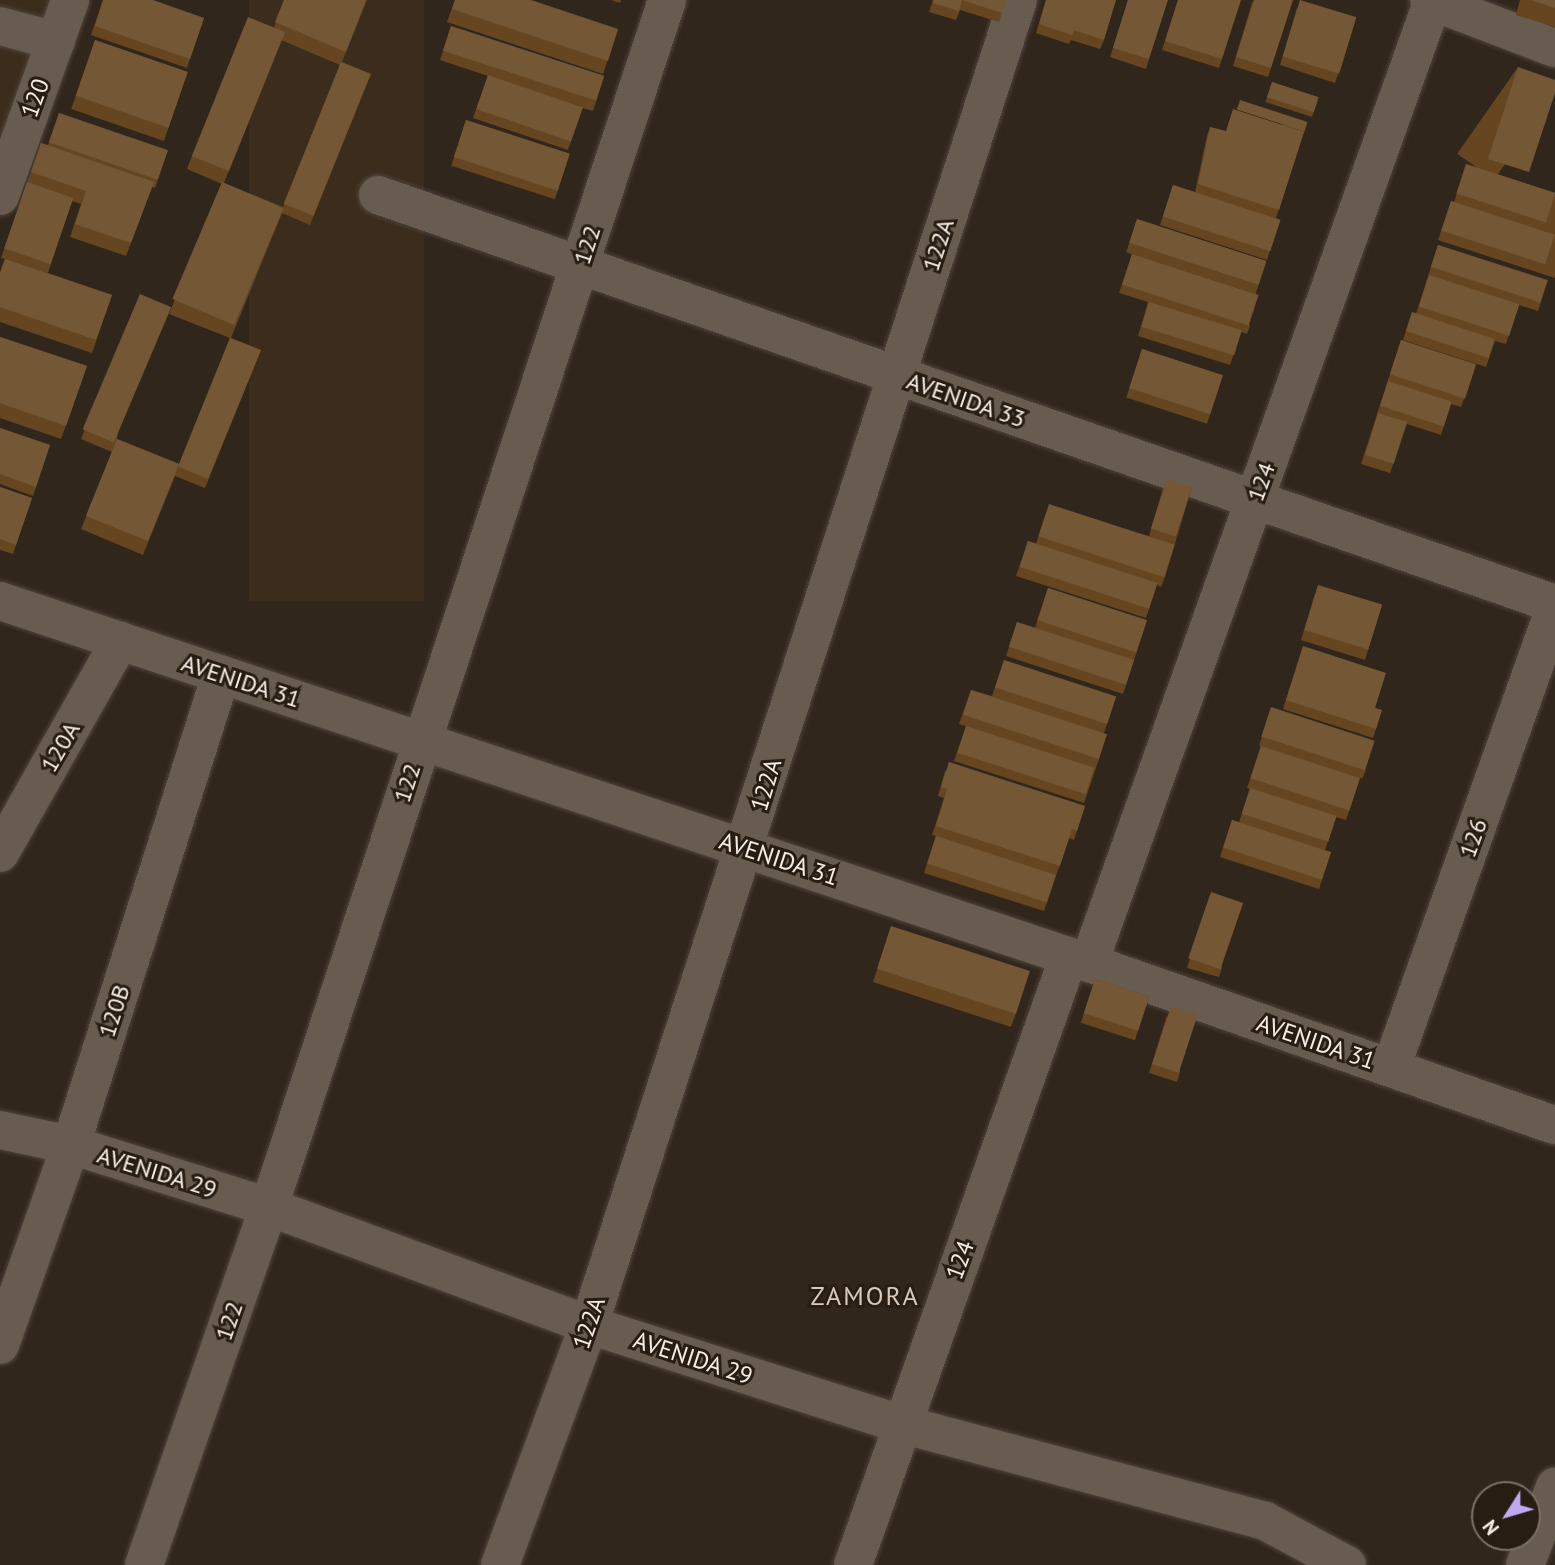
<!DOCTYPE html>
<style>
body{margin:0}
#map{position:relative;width:1555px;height:1565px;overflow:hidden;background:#31261c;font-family:"PT Sans",sans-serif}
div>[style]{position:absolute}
.built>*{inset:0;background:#3c2c1c;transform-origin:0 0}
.roads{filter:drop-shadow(0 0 2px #4e443c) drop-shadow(0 0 2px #4e443c)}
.minor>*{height:38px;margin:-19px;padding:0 19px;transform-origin:19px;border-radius:19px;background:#685b4f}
.wall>*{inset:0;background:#654620;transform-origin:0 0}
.building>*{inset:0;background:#745835;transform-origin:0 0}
span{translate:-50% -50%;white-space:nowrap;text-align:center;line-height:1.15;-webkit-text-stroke:6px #271d12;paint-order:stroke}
.street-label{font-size:24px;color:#f5ede6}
.neighbourhood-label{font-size:26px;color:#d8c9bb;letter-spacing:2px}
.north{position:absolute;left:1471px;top:1481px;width:70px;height:70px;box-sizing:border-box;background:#271d12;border:2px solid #797067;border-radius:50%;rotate:233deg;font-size:19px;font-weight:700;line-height:28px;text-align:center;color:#f5ede6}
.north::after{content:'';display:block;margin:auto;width:24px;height:32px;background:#c0a8f3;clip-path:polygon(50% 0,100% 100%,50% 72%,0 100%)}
</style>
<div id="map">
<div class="built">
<i style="clip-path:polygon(0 0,56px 0,0 194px)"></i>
<i style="left:249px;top:0;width:175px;height:601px"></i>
</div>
<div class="roads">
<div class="minor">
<i style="left:1429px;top:0;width:135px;rotate:20.9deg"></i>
<i style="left:0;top:26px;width:58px;rotate:15deg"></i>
<i style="left:378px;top:195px;width:1246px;rotate:19.16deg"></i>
<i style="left:0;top:196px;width:208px;rotate:-70.3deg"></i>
<i style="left:0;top:601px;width:1148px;rotate:18.39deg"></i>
<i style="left:1089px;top:963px;width:493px;rotate:19.2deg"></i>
<i style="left:0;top:853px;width:244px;rotate:-60.5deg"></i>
<i style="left:1089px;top:963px;width:1023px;rotate:-70.34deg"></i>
<i style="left:1391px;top:1068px;width:489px;rotate:-70.4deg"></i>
<i style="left:0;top:1130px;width:73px;rotate:11.9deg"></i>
<i style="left:71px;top:1145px;width:207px;rotate:17.4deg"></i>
<i style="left:269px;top:1207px;width:341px;rotate:20.2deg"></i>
<i style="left:589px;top:1325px;width:327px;rotate:17.6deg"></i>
<i style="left:901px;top:1424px;width:377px;rotate:14.9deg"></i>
<i style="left:1265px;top:1521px;width:93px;rotate:28.2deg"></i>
<i style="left:0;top:1345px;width:212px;rotate:-70.5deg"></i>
<i style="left:71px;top:1145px;width:494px;rotate:-72.3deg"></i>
<i style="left:144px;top:1565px;width:379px;rotate:-70.8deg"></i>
<i style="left:269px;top:1207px;width:1271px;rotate:-71.75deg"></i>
<i style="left:500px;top:1565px;width:256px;rotate:-69.7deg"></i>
<i style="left:589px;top:1325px;width:1393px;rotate:-72.06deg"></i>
<i style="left:853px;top:1565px;width:646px;rotate:-70.47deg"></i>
<i style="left:1525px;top:1565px;width:84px;rotate:-69deg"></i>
</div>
</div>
<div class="wall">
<i style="clip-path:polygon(103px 0,204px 18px,187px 68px,91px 35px)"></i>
<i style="clip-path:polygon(evenodd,284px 0,367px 0,342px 62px,371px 74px,310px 225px,282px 213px,231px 338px,261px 350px,205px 488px,175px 476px,143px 555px,81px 529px,112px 452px,81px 439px,140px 294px,117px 439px,179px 464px,230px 338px,169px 314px,222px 184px,187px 169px,192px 156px,274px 27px,284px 0,281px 40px,340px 65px,283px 207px,224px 183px,281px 40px)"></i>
<i style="clip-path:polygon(455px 0,618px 29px,603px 74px,447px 22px)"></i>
<i style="clip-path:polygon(611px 0,621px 0,620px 3px)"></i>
<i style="clip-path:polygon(933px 0,1006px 0,999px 22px,960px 10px,956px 20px,929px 12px)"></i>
<i style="clip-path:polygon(1046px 0,1104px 40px,1100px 49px,1071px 40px,1069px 44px,1036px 33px)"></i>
<i style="clip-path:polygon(1128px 0,1149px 59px,1146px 69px,1110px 57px)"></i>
<i style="clip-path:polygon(1178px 0,1222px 59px,1219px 68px,1162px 50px)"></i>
<i style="clip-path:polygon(1253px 0,1271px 68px,1268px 77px,1233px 66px)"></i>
<i style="clip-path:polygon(1520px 0,1555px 0,1555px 27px,1516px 15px)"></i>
<i style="clip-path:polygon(1297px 8px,1338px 74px,1335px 83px,1280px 65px)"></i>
<i style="clip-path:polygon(451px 26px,604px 77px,593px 111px,583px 108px,568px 150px,473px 118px,488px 76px,440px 60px)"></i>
<i style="left:95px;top:40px;width:98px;height:73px;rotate:19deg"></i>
<i style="left:1518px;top:67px;width:45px;height:106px;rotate:35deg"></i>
<i style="left:1272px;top:82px;width:49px;height:21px;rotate:18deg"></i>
<i style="clip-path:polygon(59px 113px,168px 150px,155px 188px,152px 187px,126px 256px,70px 237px,81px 204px,72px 201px,48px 273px,112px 295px,92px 353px,0 322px,0 272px,5px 259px,1px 258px,41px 143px,48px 145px)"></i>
<i style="left:466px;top:120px;width:109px;height:48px;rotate:18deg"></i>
<i style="clip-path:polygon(1307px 122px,1276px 218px,1280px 220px,1267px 260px,1160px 225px,1173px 185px,1195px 192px,1207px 136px,1210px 127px,1225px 131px)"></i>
<i style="clip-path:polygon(1466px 164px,1555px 193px,1555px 278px,1438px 240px,1451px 201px,1454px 202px)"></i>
<i style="left:1137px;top:219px;width:136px;height:35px;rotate:18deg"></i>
<i style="clip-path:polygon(1438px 245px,1548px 280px,1538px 311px,1519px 305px,1506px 344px,1495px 341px,1486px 367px,1403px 340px,1412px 312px,1416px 314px)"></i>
<i style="clip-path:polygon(1132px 254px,1250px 325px,1247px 334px,1241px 332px,1230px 365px,1138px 336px,1148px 302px,1119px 293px)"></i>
<i style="clip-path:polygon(0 337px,87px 366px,61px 439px,0 418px)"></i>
<i style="clip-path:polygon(1401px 340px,1476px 364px,1461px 407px,1451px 404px,1441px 435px,1407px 424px,1390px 473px,1361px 464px)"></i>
<i style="left:1142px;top:349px;width:85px;height:51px;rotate:18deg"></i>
<i style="clip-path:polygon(0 428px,50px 445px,33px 496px,0 484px)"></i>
<i style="clip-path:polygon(0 487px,32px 498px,13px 554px,0 550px)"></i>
<i style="clip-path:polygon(1192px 487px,1165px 577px,1161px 587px,1157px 585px,1146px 618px,1016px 576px,1028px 541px,1036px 544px,1046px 513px,1149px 536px,1163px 488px)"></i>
<i style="clip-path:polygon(1048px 588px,1147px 620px,1123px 694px,1006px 656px,1017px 622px,1035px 628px)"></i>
<i style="clip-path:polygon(1315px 594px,1382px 605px,1365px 660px,1301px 640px)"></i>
<i style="clip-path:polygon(1303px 646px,1375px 708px,1382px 710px,1373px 738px,1283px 709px)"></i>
<i style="clip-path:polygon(1004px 660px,1107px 724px,1104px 733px,1099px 759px,1084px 803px,954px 761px,966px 726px,959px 724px,971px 690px,992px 696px)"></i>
<i style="clip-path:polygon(1268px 716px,1366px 770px,1362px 779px,1360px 778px,1346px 820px,1336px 817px,1325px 850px,1331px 852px,1319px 889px,1220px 857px,1232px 820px,1239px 822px,1250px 789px,1247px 788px,1261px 746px,1259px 746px)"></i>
<i style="clip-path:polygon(945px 771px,1085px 806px,1074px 840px,1069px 838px,1044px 911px,924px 873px,936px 836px,932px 835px,944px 798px,938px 796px)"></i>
<i style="clip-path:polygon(1208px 901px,1222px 968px,1219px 977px,1187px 968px)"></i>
<i style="clip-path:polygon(891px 926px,1016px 1013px,1011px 1027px,873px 982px)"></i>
<i style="left:1095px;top:979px;width:57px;height:46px;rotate:18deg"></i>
<i style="clip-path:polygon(1167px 1015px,1180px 1072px,1177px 1082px,1149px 1073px)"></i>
</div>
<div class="building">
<i style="clip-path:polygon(103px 0,153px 0,204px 18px,190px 59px,95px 26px)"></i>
<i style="clip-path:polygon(284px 0,366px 0,346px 52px,275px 22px)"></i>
<i style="clip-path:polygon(455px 0,531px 0,618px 29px,608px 61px,452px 9px)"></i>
<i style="clip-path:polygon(933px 0,1006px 0,1002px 13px,962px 0,959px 11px,933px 3px)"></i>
<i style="clip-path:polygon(1046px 0,1116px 0,1104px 40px,1074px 30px,1072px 35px,1039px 24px)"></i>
<i style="clip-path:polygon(1128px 0,1168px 0,1149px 59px,1113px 48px)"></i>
<i style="clip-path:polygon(1178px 0,1241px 0,1222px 59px,1165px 41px)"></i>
<i style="clip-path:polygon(1254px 0,1293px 0,1271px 68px,1236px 57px)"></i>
<i style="left:1300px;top:0;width:59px;height:59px;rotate:17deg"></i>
<i style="clip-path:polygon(1531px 0,1555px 0,1555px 8px)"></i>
<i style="left:248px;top:17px;width:40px;height:150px;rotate:22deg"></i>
<i style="left:451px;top:26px;width:161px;height:26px;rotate:18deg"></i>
<i style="left:95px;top:40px;width:98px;height:59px;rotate:19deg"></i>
<i style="left:341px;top:62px;width:32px;height:153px;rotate:22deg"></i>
<i style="clip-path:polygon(1518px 67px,1555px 80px,1555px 93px,1529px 172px,1488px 159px)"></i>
<i style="left:488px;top:75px;width:100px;height:36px;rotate:19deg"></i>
<i style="left:1272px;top:82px;width:49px;height:16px;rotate:18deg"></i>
<i style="left:1240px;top:100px;width:71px;height:10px;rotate:18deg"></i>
<i style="clip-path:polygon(1233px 109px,1304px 132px,1279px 210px,1198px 184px,1210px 127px,1226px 131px)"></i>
<i style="left:59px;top:113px;width:115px;height:31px;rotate:19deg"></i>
<i style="left:466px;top:120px;width:109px;height:39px;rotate:18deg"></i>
<i style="clip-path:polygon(41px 143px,154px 182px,131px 243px,75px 224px,86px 191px,31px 172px)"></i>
<i style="left:1466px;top:164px;width:94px;height:31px;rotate:18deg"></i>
<i style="left:27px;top:182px;width:49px;height:70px;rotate:19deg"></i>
<i style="left:222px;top:182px;width:67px;height:127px;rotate:23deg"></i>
<i style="left:1173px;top:185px;width:113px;height:33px;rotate:18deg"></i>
<i style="left:1451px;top:201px;width:109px;height:31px;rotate:18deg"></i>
<i style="left:1137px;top:219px;width:136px;height:25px;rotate:18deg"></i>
<i style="left:1438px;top:245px;width:115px;height:23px;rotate:18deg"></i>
<i style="left:1132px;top:254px;width:133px;height:32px;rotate:18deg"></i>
<i style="clip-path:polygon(5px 259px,112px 295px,96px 340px,0 307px,0 273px)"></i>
<i style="left:1429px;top:275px;width:95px;height:33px;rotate:18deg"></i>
<i style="left:140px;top:294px;width:34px;height:147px;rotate:23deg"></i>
<i style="left:1149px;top:302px;width:97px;height:26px;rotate:17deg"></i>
<i style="left:1412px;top:312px;width:87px;height:20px;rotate:18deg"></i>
<i style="clip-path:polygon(0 337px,87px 366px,66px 426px,0 403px)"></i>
<i style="clip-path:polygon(230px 338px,261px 350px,208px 479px,179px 467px,179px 464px)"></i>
<i style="left:1401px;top:340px;width:79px;height:36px;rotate:18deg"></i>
<i style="left:1142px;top:349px;width:85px;height:41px;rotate:18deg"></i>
<i style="left:1388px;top:381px;width:67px;height:26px;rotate:18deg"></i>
<i style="left:1378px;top:413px;width:30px;height:44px;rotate:17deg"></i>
<i style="clip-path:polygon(0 428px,50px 445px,36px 487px,0 474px)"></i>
<i style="left:117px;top:439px;width:67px;height:83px;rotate:22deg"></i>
<i style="left:1167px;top:479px;width:26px;height:52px;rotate:18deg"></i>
<i style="clip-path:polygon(0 487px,32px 498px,16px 545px,0 539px)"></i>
<i style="left:1049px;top:504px;width:132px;height:34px;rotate:18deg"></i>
<i style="left:1028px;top:541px;width:136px;height:27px;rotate:18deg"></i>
<i style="left:1318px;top:585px;width:67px;height:47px;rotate:17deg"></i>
<i style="left:1048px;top:588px;width:104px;height:34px;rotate:18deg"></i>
<i style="left:1017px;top:622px;width:123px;height:26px;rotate:18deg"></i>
<i style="clip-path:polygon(1303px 646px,1386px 673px,1375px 708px,1382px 710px,1376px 729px,1286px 700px)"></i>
<i style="left:1004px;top:660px;width:118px;height:29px;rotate:18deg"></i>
<i style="left:971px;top:690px;width:143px;height:26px;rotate:18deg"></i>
<i style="left:1271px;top:707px;width:109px;height:31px;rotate:18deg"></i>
<i style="left:966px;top:726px;width:135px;height:28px;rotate:18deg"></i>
<i style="left:1261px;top:746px;width:104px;height:34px;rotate:18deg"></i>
<i style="clip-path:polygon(949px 762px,1085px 806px,1077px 831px,1072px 829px,1060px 866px,936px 826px,947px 789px,941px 787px)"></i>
<i style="left:1250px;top:788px;width:91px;height:27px;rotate:18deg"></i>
<i style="left:1232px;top:820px;width:104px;height:29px;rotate:18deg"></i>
<i style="left:936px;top:836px;width:126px;height:29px;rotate:18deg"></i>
<i style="left:1211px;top:892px;width:34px;height:70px;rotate:19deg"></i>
<i style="left:891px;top:926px;width:146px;height:45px;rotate:18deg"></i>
<i style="left:1095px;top:979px;width:57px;height:36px;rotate:18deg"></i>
<i style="left:1171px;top:1006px;width:28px;height:61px;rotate:18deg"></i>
</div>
<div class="street-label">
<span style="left:35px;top:98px;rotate:-70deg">120</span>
<span style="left:587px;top:245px;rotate:-72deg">122</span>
<span style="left:938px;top:245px;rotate:-72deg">122A</span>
<span style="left:966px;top:400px;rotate:19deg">AVENIDA 33</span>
<span style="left:1261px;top:482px;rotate:-70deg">124</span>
<span style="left:241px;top:681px;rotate:18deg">AVENIDA 31</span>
<span style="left:60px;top:747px;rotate:-60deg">120A</span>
<span style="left:407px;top:783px;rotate:-72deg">122</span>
<span style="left:766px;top:785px;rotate:-73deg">122A</span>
<span style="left:1473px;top:838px;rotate:-70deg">126</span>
<span style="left:779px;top:859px;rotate:18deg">AVENIDA 31</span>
<span style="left:114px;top:1011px;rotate:-72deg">120B</span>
<span style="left:1316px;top:1042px;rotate:19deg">AVENIDA 31</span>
<span style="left:157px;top:1172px;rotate:17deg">AVENIDA 29</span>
<span style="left:960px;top:1260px;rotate:-70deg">124</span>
<span style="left:229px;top:1321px;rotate:-71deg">122</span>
<span style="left:589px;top:1323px;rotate:-71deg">122A</span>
<span style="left:693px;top:1358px;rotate:18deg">AVENIDA 29</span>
</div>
<div class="neighbourhood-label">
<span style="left:865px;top:1296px">ZAMORA</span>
</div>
<div class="north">N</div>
</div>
